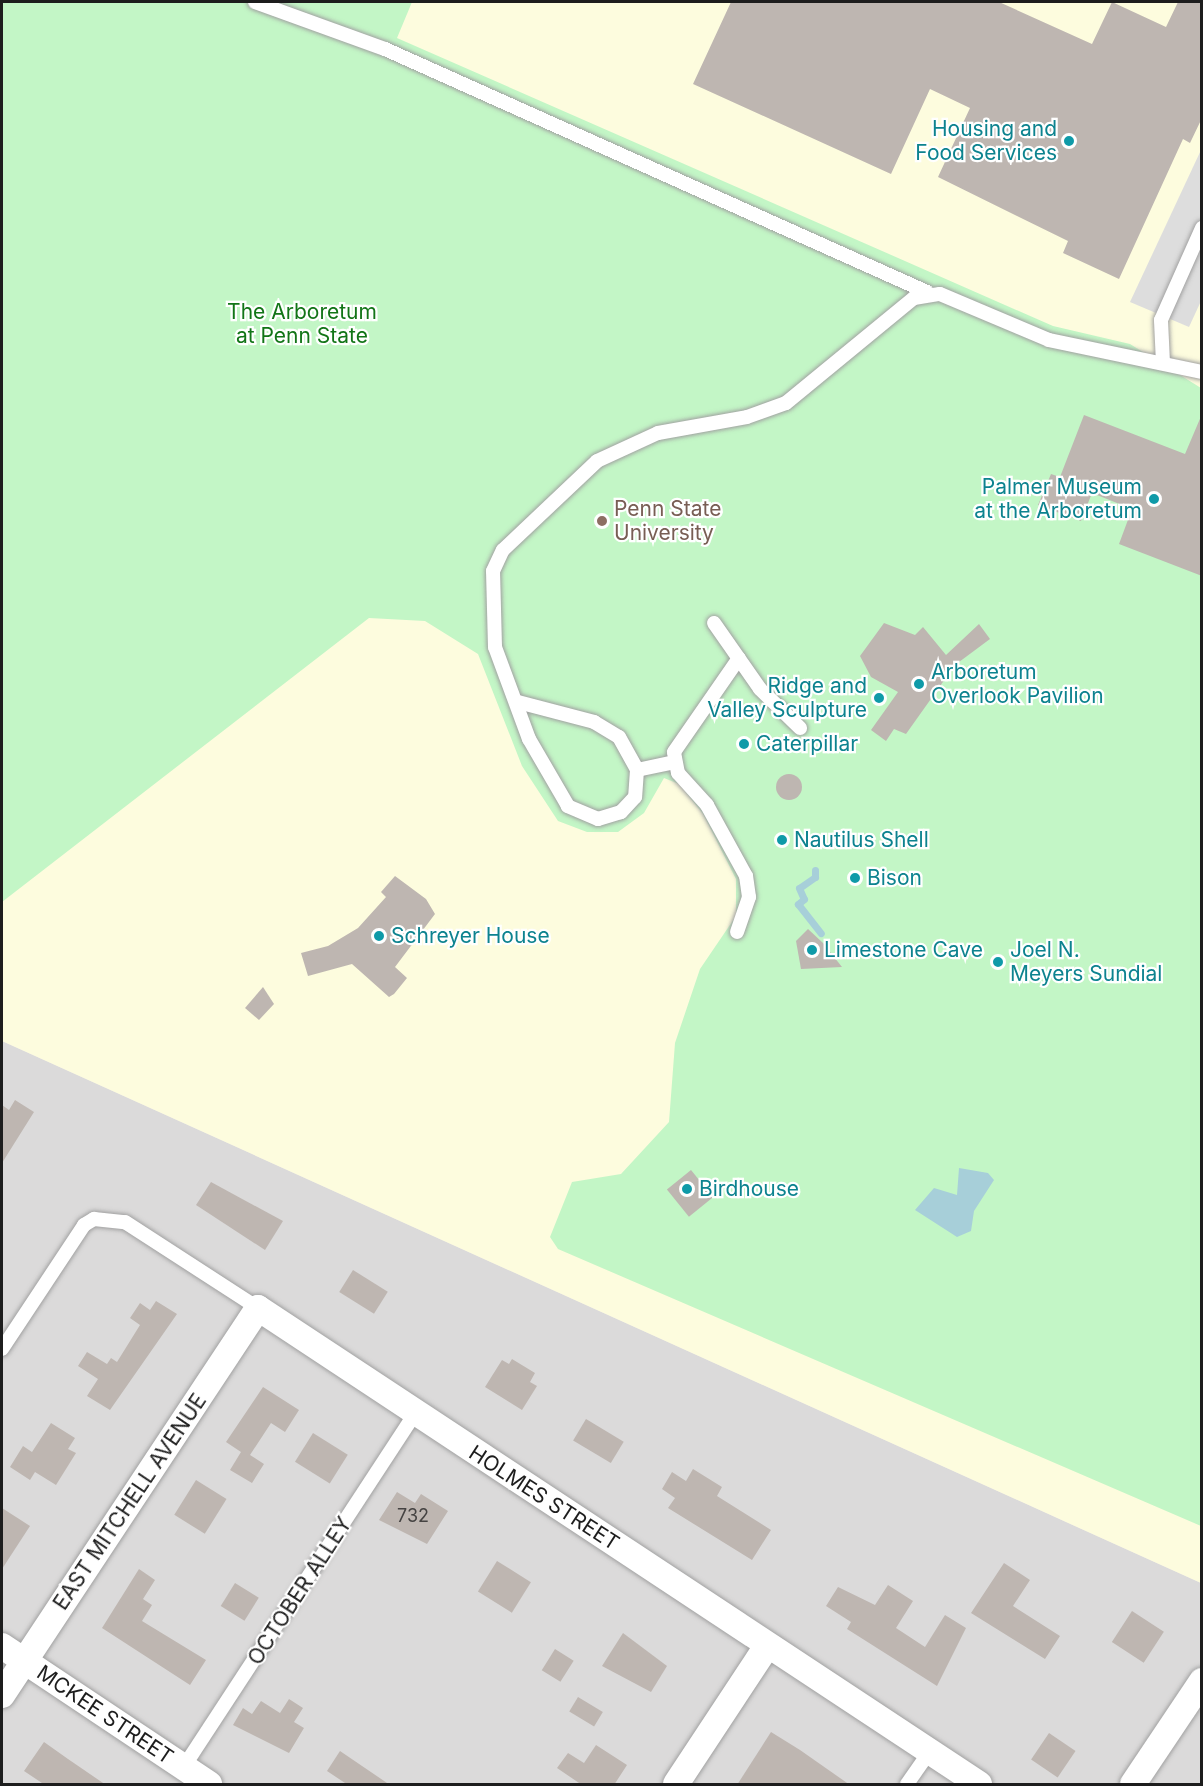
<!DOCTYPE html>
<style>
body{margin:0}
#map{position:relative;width:1203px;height:1786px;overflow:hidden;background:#eeeae4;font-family:Inter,sans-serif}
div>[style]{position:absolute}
.residential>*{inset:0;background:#dbdada}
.education>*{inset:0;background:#fdfcde}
.park>*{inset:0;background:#c3f6c6}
.parking>*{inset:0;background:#ddd}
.water>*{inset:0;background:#a7cfd9}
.stream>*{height:7px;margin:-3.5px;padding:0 3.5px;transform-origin:3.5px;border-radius:3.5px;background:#a7cfd9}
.building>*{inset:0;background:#beb6b1;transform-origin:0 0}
.round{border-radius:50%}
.roads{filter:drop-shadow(0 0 2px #a1a1a1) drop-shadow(0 0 2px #a1a1a1)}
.service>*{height:14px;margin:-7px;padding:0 7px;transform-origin:7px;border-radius:7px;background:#fff}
.minor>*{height:26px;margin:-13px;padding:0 13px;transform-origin:13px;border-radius:13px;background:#fff}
.dots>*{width:16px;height:16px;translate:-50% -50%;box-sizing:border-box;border:3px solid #fff;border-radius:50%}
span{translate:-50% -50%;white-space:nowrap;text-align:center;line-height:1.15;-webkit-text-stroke:4.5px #fff;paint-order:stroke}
.number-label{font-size:18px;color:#454342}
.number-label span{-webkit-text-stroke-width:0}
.culture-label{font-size:21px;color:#0d838f}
.right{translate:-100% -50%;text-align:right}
.left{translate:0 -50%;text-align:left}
.park-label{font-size:21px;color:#127517}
.education-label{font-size:21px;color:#785e54}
.street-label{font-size:21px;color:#1d1d1d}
.frame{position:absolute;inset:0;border:3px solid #1d1d1d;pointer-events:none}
</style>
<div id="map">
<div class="residential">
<i style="clip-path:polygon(2px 1041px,1201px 1583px,1201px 1784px,2px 1784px)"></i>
</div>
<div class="education">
<i style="clip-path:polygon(2px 2px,1201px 2px,1201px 1583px,2px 1041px)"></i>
</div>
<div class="park">
<i style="clip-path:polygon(2px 2px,412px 2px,397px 38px,1053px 326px,1130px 344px,1201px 388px,1201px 1526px,558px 1249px,550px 1237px,572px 1182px,621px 1174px,669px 1122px,675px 1043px,700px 969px,736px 916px,736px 879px,703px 814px,679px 784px,664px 778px,644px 813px,618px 832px,587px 832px,558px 821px,522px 766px,478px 654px,425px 621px,369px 618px,2px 902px)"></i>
</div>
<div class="parking">
<i style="clip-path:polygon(1201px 150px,1201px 301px,1189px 327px,1130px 302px)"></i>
</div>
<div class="water">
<i style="clip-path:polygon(959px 1168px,988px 1173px,994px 1180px,974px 1211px,971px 1231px,957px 1237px,915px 1210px,934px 1188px,957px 1195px)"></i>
</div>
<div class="stream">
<i style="left:815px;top:870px;width:7px;rotate:90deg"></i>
<i style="left:815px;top:877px;width:19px;rotate:145deg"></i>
<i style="left:799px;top:888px;width:12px;rotate:66deg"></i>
<i style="left:804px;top:899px;width:8px;rotate:140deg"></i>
<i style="left:798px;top:904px;width:37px;rotate:52deg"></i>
</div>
<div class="building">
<i style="clip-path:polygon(731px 2px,999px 2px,1092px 44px,1112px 2px,1166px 27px,1178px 2px,1202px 2px,1202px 118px,1190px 143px,1183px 139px,1119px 279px,1063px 253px,1068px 241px,938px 177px,970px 108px,930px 89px,891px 174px,693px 84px)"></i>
<i style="clip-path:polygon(1202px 414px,1202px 576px,1119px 544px,1132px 509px,1092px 493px,1081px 521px,1038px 505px,1051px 474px,1060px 477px,1084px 415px,1185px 454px)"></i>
<i style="clip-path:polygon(884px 623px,915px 635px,923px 627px,946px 655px,979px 624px,990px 639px,955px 665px,906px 734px,894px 729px,886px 741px,871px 730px,898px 692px,871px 677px,860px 656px)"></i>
<i class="round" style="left:776px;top:774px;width:26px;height:26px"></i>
<i style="clip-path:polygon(395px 876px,426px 899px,435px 914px,395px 967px,407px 978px,394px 994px,389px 997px,352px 964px,308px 976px,301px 953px,328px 946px,358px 928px,386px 897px,381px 892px)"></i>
<i style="clip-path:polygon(808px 929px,823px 943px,842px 967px,801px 969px,796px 941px)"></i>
<i style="clip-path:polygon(263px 987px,274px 1004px,259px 1020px,245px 1008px)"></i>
<i style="clip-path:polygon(15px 1100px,34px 1112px,2px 1163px,2px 1105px,9px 1110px)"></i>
<i style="left:691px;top:1170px;width:35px;height:31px;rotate:51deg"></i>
<i style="clip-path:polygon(211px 1182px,283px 1221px,265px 1250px,196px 1205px)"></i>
<i style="left:353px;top:1270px;width:41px;height:26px;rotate:32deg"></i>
<i style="clip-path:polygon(156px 1301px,177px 1314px,110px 1410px,87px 1396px,98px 1379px,78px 1366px,87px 1352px,107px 1364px,111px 1358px,117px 1362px,140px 1325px,130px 1318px,140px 1303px,150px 1310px)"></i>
<i style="clip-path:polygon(512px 1359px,535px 1373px,530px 1382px,537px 1386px,522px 1410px,485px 1387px,502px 1360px,509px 1364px)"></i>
<i style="clip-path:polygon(263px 1387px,299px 1410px,285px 1432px,271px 1423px,250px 1455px,264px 1464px,252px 1483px,230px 1470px,241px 1452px,226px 1442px)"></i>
<i style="left:586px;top:1419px;width:44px;height:25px;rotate:31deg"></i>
<i style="clip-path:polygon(51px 1423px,75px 1438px,68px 1449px,76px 1453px,56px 1485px,35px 1472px,30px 1480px,10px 1467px,23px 1446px,32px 1452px)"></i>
<i style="left:313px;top:1433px;width:41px;height:34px;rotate:32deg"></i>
<i style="clip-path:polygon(693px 1469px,722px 1487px,717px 1496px,771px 1530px,752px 1560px,668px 1508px,675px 1498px,662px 1489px,672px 1472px,686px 1481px)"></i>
<i style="left:196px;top:1480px;width:36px;height:41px;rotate:32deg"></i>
<i style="clip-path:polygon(397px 1492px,415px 1503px,421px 1494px,448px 1511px,427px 1544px,379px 1520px)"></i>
<i style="clip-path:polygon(2px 1508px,30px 1526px,2px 1569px)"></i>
<i style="left:497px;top:1561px;width:40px;height:36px;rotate:32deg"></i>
<i style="clip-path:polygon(1004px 1563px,1030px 1580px,1013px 1606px,1060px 1636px,1045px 1659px,971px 1613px)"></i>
<i style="clip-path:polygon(139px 1569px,155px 1580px,143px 1599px,152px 1605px,142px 1621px,206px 1660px,190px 1685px,102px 1628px)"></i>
<i style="left:235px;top:1583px;width:28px;height:27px;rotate:32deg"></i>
<i style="clip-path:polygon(888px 1585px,913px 1601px,896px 1628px,925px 1647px,945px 1615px,966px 1628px,937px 1686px,847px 1629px,851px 1622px,826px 1606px,838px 1587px,875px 1605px)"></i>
<i style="left:1132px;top:1611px;width:38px;height:37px;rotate:33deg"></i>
<i style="clip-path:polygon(623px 1633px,667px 1666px,651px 1692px,602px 1666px)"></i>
<i style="left:555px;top:1649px;width:22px;height:25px;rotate:32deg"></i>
<i style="left:578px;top:1697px;width:29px;height:17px;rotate:31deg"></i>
<i style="clip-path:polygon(289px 1699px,303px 1708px,294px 1722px,304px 1728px,289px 1753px,233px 1725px,243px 1708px,252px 1714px,261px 1701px,280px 1713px)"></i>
<i style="clip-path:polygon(771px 1732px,800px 1750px,850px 1785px,737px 1785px)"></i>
<i style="left:1049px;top:1733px;width:32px;height:32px;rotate:34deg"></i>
<i style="clip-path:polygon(44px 1742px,68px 1759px,106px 1785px,45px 1785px,24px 1771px)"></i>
<i style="clip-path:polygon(596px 1745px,627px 1765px,614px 1785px,582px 1785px,557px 1768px,568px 1753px,584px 1763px)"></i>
<i style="clip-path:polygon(340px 1751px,390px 1785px,348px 1785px,327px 1771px)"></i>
</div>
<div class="roads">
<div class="service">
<i style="left:255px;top:2px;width:138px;rotate:19.9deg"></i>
<i style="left:385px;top:49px;width:594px;rotate:24.15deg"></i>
<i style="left:1163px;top:363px;width:43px;rotate:-92.7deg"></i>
<i style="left:1161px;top:320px;width:101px;rotate:-66deg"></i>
<i style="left:714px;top:623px;width:80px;rotate:55.1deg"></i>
<i style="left:760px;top:689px;width:56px;rotate:44.3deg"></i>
<i style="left:518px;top:702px;width:79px;rotate:14.7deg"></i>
<i style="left:594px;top:722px;width:29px;rotate:31deg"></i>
<i style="left:619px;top:737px;width:38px;rotate:61deg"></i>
<i style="left:637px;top:770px;width:27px;rotate:94deg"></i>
<i style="left:635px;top:797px;width:21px;rotate:133deg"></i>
<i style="left:621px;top:812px;width:24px;rotate:163deg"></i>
<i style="left:598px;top:819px;width:33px;rotate:-157deg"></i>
<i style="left:568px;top:806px;width:78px;rotate:-120.2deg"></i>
<i style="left:529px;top:739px;width:98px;rotate:-110.3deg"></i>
<i style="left:495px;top:647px;width:76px;rotate:-91.5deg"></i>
<i style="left:493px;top:571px;width:23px;rotate:-65deg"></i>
<i style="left:503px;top:550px;width:129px;rotate:-43.4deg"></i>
<i style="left:597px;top:461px;width:67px;rotate:-24.7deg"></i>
<i style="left:658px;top:433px;width:90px;rotate:-10.2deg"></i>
<i style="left:747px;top:417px;width:41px;rotate:-19.7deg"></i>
<i style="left:786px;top:403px;width:166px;rotate:-39.4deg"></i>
<i style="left:914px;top:298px;width:26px;rotate:-9deg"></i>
<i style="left:940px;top:294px;width:118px;rotate:22.9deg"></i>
<i style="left:1049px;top:340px;width:156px;rotate:11.8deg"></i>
<i style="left:637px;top:770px;width:38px;rotate:-12deg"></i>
<i style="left:737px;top:932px;width:37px;rotate:-71deg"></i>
<i style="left:749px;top:897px;width:21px;rotate:-98deg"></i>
<i style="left:746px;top:876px;width:81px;rotate:-118.8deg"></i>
<i style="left:707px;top:805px;width:43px;rotate:-132.2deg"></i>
<i style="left:678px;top:773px;width:21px;rotate:-101deg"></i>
<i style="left:674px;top:752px;width:114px;rotate:-55.3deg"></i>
<i style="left:2px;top:1349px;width:149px;rotate:-56.5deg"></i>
<i style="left:84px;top:1225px;width:12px;rotate:-31deg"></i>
<i style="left:94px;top:1219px;width:31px;rotate:6deg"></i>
<i style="left:125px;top:1222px;width:158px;rotate:32.9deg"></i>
<i style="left:183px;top:1768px;width:424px;rotate:-56.8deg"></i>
<i style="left:907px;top:1784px;width:39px;rotate:-55deg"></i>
</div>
<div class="minor">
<i style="left:2px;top:1646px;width:249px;rotate:33.7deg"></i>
<i style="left:2px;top:1695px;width:464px;rotate:-56.5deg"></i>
<i style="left:258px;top:1308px;width:864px;rotate:33.43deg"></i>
<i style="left:676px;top:1784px;width:165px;rotate:-56.6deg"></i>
<i style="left:1133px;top:1784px;width:124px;rotate:-56.2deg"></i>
</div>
</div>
<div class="dots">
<i style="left:1069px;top:141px;background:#0f9aa8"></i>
<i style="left:1154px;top:499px;background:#0f9aa8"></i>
<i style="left:602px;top:521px;background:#8d6e63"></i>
<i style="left:919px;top:684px;background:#0f9aa8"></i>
<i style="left:879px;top:698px;background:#0f9aa8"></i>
<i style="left:744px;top:744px;background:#0f9aa8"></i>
<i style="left:782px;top:840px;background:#0f9aa8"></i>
<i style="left:855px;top:878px;background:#0f9aa8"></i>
<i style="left:379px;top:936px;background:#0f9aa8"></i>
<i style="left:812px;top:950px;background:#0f9aa8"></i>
<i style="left:998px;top:962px;background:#0f9aa8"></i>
<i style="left:687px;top:1189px;background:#0f9aa8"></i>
</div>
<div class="number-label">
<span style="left:413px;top:1516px">732</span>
</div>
<div class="culture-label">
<span class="right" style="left:1057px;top:141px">Housing and<br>Food Services</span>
<span class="right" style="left:1142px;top:499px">Palmer Museum<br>at the Arboretum</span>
<span class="left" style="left:931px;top:684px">Arboretum<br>Overlook Pavilion</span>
<span class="right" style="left:867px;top:698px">Ridge and<br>Valley Sculpture</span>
<span class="left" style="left:756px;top:744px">Caterpillar</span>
<span class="left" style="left:794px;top:840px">Nautilus Shell</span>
<span class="left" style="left:867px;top:878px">Bison</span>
<span class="left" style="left:391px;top:936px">Schreyer House</span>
<span class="left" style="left:824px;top:950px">Limestone Cave</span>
<span class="left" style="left:1010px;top:962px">Joel N.<br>Meyers Sundial</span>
<span class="left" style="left:699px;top:1189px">Birdhouse</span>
</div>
<div class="park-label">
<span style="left:302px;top:324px">The Arboretum<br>at Penn State</span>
</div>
<div class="education-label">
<span class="left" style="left:614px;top:521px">Penn State<br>University</span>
</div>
<div class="street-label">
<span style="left:544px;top:1498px;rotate:33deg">HOLMES STREET</span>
<span style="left:130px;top:1502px;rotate:-56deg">EAST MITCHELL AVENUE</span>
<span style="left:300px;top:1591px;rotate:-57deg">OCTOBER ALLEY</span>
<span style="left:105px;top:1715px;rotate:34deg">MCKEE STREET</span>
</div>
<div class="frame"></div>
</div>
